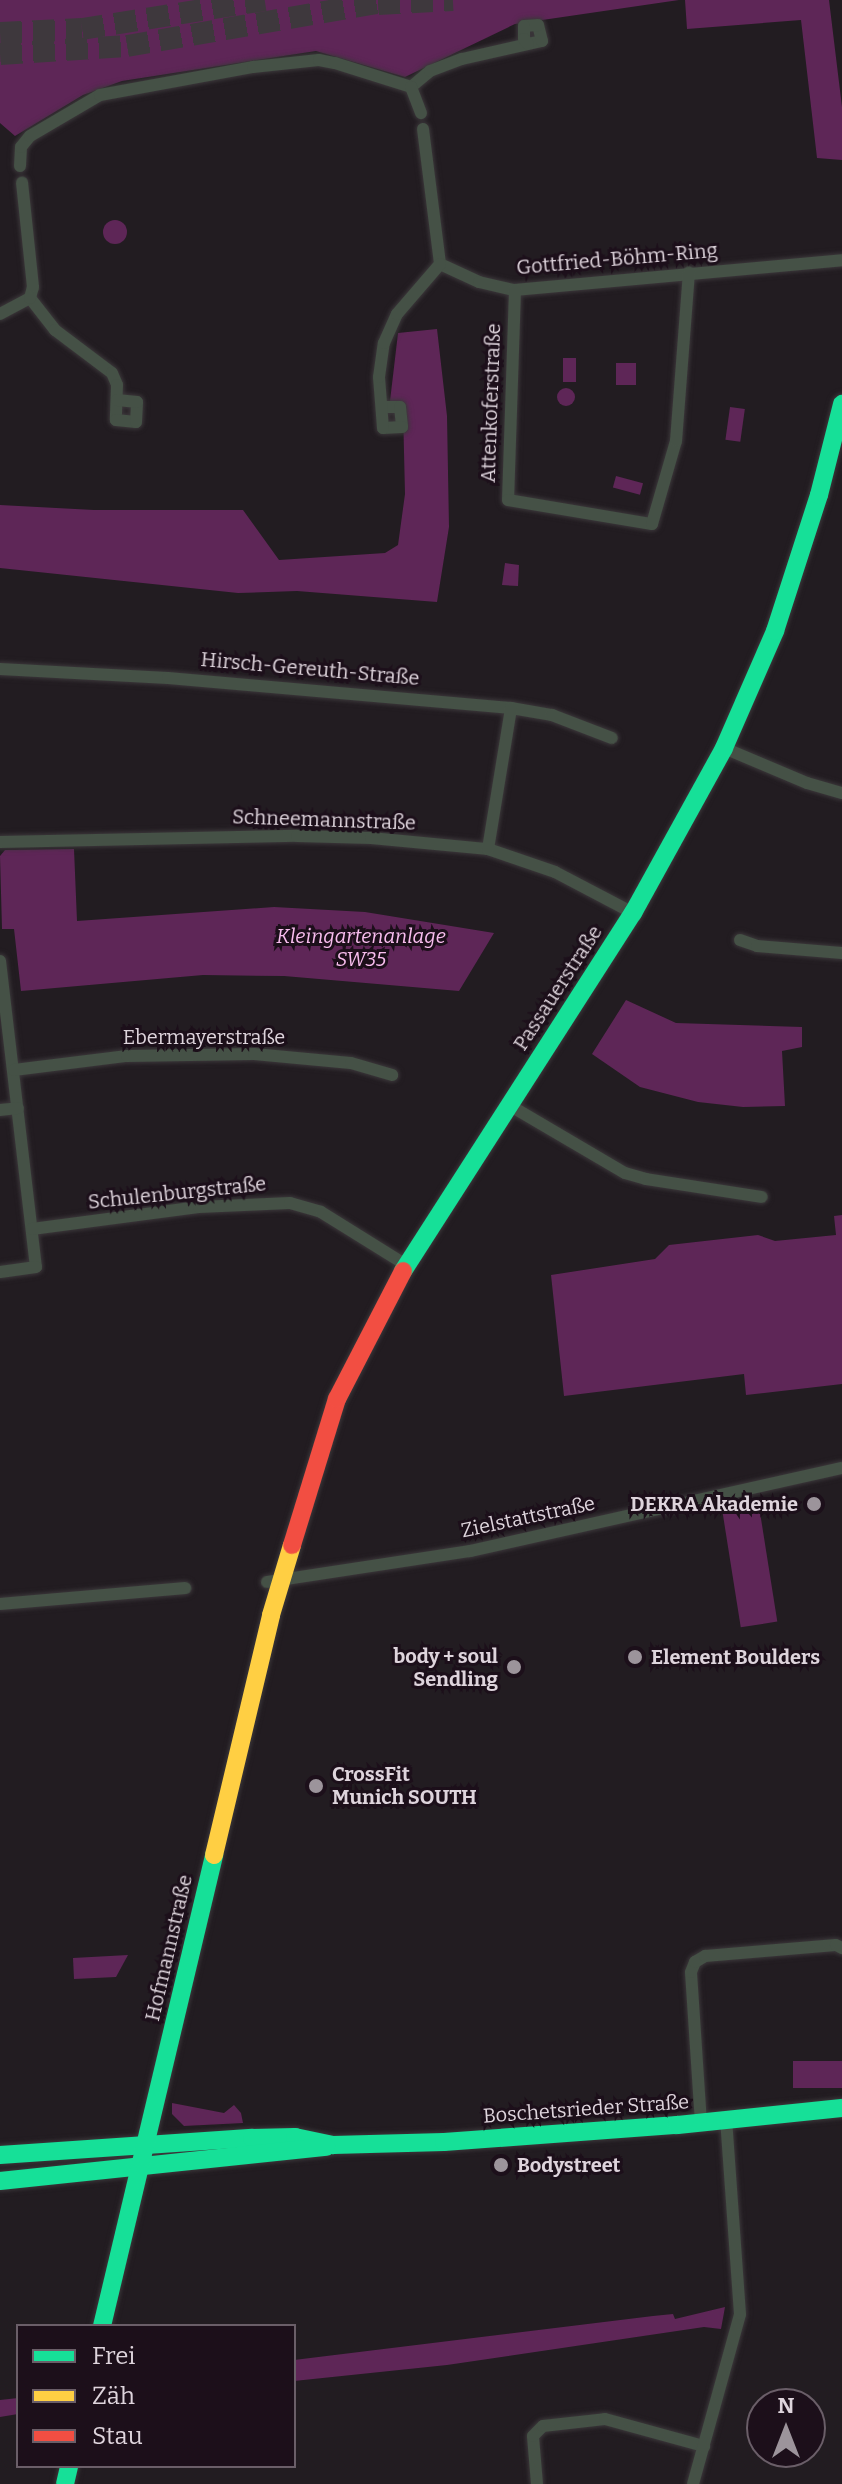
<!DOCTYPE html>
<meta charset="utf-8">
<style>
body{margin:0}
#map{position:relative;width:842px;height:2484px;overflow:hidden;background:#221c21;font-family:Bitter,serif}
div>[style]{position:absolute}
.green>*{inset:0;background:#5e2657;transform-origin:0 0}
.round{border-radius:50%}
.highway-tunnel>*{height:22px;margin-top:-11px;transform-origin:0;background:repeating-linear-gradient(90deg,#3e383d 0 22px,transparent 0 33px)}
.roads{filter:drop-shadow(0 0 2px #3b373a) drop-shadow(0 0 2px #3b373a)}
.street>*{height:12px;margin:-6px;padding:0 6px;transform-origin:6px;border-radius:6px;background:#455146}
.fast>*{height:18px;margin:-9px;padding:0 9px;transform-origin:9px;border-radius:9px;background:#16e098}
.slow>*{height:18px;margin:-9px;padding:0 9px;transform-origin:9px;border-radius:9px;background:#ffcf43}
.jam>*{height:18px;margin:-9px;padding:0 9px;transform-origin:9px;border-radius:9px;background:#f24e42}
.dots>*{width:22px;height:22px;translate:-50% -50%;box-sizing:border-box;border:4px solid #1c0f1a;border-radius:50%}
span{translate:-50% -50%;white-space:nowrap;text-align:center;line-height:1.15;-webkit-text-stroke:6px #1c0f1a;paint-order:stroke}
.street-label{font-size:20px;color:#ded4dc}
.park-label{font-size:20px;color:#f8bdee;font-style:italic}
.poi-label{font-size:20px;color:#ded4dc;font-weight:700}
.right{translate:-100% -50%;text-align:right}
.left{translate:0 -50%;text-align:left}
.legend{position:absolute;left:16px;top:2324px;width:280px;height:144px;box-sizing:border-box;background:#1c0f1a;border:2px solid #6a5e68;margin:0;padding:10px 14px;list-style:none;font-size:24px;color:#ded4dc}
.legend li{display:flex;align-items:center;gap:16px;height:40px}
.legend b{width:40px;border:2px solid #6a5e68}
.north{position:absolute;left:746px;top:2388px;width:80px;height:80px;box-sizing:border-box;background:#1c0f1a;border:2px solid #6a5e68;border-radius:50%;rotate:0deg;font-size:22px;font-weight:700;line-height:32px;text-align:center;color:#ded4dc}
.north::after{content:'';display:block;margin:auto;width:28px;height:36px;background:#9c949b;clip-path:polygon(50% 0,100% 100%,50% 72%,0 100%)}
</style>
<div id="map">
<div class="green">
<i style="clip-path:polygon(0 0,679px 0,515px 24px,405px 77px,316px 51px,122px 81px,83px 95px,15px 136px,0 123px)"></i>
<i style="clip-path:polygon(685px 0,829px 0,842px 107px,842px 160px,817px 158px,801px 20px,687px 29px)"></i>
<i class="round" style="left:103px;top:220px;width:24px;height:24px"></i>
<i style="clip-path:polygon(437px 329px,447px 416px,449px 527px,437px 602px,297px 591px,238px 593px,0 568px,0 505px,94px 510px,243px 510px,279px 560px,385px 553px,398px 545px,405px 494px,403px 410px,390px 401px,398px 333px)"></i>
<i style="left:563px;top:358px;width:13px;height:24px"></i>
<i style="left:616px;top:363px;width:20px;height:22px"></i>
<i class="round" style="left:557px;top:388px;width:18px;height:18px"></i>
<i style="left:730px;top:407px;width:15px;height:33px;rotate:8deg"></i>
<i style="left:616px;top:476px;width:28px;height:12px;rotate:15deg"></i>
<i style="clip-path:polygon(505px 563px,519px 565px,518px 586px,502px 585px)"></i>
<i style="clip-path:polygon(74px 849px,77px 921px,274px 907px,365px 912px,494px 933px,459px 991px,284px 976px,203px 975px,21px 991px,14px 929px,2px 929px,0 856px,5px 850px)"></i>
<i style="clip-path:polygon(626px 1000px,676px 1023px,802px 1027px,802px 1047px,782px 1051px,785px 1106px,743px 1107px,698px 1102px,640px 1087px,592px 1054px)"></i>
<i style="clip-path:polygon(842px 1215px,842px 1384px,746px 1395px,744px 1374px,564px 1396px,551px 1275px,655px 1259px,669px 1245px,758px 1235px,775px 1241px,836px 1235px,834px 1216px)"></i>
<i style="left:759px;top:1506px;width:117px;height:37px;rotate:81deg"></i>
<i style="clip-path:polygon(128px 1955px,116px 1977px,74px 1979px,73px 1958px)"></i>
<i style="left:842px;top:2061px;width:27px;height:49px;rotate:90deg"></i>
<i style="clip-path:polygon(172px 2103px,224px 2113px,234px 2105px,241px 2113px,243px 2123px,184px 2126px,172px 2114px)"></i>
<i style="clip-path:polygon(725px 2307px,721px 2329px,704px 2327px,447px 2365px,294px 2381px,294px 2360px,653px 2316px,673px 2314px,675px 2319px)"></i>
<i style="clip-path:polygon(18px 2398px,18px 2414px,0 2417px,0 2400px)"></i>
</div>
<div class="highway-tunnel">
<i style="left:378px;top:4px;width:75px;rotate:-3.1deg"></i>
<i style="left:0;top:33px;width:82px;rotate:-2.8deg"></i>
<i style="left:82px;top:29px;width:185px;rotate:-9deg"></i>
<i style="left:0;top:54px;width:127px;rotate:-3.6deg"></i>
<i style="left:127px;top:46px;width:270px;rotate:-9.8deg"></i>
</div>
<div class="roads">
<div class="street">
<i style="left:411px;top:87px;width:25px;rotate:-40deg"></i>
<i style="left:430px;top:71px;width:34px;rotate:-21deg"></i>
<i style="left:462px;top:59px;width:82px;rotate:-12.7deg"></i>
<i style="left:542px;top:41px;width:16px;rotate:-104deg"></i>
<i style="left:538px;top:25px;width:14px;rotate:176deg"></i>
<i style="left:524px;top:26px;width:13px;rotate:90deg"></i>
<i style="left:524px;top:39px;width:6px;rotate:51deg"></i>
<i style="left:423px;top:129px;width:136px;rotate:82.8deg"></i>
<i style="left:440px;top:264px;width:43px;rotate:24.8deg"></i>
<i style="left:479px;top:282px;width:37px;rotate:13deg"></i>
<i style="left:515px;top:290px;width:328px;rotate:-5.2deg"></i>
<i style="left:20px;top:166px;width:19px;rotate:-87deg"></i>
<i style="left:21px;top:147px;width:14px;rotate:-51deg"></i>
<i style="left:30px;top:136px;width:81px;rotate:-30.4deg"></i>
<i style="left:100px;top:95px;width:156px;rotate:-10.4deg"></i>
<i style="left:253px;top:67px;width:66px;rotate:-6.1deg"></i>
<i style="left:319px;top:60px;width:16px;rotate:11deg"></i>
<i style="left:335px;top:63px;width:80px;rotate:17.5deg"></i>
<i style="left:411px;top:87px;width:28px;rotate:69deg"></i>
<i style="left:515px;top:290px;width:210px;rotate:91.9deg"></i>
<i style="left:508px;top:500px;width:146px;rotate:9.5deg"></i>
<i style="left:652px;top:524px;width:86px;rotate:-73.9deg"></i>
<i style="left:676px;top:441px;width:169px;rotate:-85.6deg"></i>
<i style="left:30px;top:298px;width:41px;rotate:52deg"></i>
<i style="left:55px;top:330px;width:71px;rotate:37deg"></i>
<i style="left:112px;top:373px;width:13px;rotate:67deg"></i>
<i style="left:117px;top:385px;width:35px;rotate:92deg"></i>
<i style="left:116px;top:420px;width:20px;rotate:6deg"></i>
<i style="left:136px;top:422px;width:20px;rotate:-87deg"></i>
<i style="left:137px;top:402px;width:20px;rotate:-174deg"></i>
<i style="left:0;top:314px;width:34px;rotate:-28deg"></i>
<i style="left:30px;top:298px;width:11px;rotate:-75deg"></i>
<i style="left:33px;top:287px;width:105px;rotate:-96deg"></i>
<i style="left:382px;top:407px;width:18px"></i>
<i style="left:400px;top:407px;width:20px;rotate:84deg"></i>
<i style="left:402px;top:427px;width:19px;rotate:177deg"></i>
<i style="left:383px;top:428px;width:51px;rotate:-94.5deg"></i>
<i style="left:379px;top:377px;width:34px;rotate:-82deg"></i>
<i style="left:384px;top:343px;width:32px;rotate:-66deg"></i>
<i style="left:397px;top:314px;width:66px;rotate:-49.3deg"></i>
<i style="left:0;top:669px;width:168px;rotate:3.1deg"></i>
<i style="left:168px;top:678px;width:344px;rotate:5deg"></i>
<i style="left:511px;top:708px;width:42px;rotate:9.7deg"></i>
<i style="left:552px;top:715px;width:64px;rotate:21deg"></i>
<i style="left:724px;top:748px;width:90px;rotate:22.9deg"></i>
<i style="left:807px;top:783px;width:36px;rotate:16deg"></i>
<i style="left:0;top:842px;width:297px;rotate:-1.2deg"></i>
<i style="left:297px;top:836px;width:74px;rotate:1.5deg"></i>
<i style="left:371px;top:838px;width:118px;rotate:5.4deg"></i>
<i style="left:488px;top:849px;width:71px;rotate:18.9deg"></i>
<i style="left:555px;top:872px;width:88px;rotate:27.7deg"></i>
<i style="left:488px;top:849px;width:143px;rotate:-80.7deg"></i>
<i style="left:740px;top:940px;width:18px;rotate:19deg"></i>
<i style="left:757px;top:946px;width:85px;rotate:4.7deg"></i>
<i style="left:0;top:961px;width:308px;rotate:83.3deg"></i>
<i style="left:36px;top:1267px;width:36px;rotate:172deg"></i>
<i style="left:14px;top:1070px;width:114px;rotate:-7.1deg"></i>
<i style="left:127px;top:1056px;width:127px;rotate:-0.9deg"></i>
<i style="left:254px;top:1054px;width:97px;rotate:5.3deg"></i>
<i style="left:351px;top:1063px;width:43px;rotate:16.3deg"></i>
<i style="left:509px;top:1105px;width:134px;rotate:30.4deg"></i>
<i style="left:625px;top:1173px;width:22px;rotate:16deg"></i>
<i style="left:646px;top:1179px;width:117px;rotate:8.8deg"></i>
<i style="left:0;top:1110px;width:18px;rotate:-6deg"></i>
<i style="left:32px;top:1229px;width:168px;rotate:-7.5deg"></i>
<i style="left:199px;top:1207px;width:91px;rotate:-2.5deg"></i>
<i style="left:290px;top:1203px;width:32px;rotate:16deg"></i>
<i style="left:321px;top:1212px;width:100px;rotate:31.9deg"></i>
<i style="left:267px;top:1582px;width:205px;rotate:-8.7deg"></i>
<i style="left:470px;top:1551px;width:381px;rotate:-12.6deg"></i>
<i style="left:0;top:1604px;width:186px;rotate:-4.9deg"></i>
<i style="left:701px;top:2123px;width:151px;rotate:-93.8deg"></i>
<i style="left:691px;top:1972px;width:11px;rotate:-68deg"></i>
<i style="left:695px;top:1962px;width:12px;rotate:-31deg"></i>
<i style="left:705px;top:1956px;width:131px;rotate:-4.8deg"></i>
<i style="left:836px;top:1945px;width:7px;rotate:27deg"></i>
<i style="left:537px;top:2484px;width:48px;rotate:-94.8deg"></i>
<i style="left:533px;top:2436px;width:14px;rotate:-45deg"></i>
<i style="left:543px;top:2426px;width:62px;rotate:-6.4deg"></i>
<i style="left:605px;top:2419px;width:103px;rotate:15.3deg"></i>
<i style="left:693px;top:2484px;width:176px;rotate:-74.5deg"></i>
<i style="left:740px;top:2314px;width:194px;rotate:-94.1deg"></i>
</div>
<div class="fast">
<i style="left:403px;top:1271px;width:426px;rotate:-57.3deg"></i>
<i style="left:633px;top:913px;width:188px;rotate:-61.1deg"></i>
<i style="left:724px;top:748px;width:128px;rotate:-66.4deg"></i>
<i style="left:775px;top:631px;width:143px;rotate:-72.1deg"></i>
<i style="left:819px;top:495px;width:94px;rotate:-75.8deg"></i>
<i style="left:0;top:2155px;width:253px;rotate:-3.9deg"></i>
<i style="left:252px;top:2138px;width:43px;rotate:-1.3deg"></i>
<i style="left:295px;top:2137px;width:39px;rotate:12deg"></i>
<i style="left:333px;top:2145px;width:111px;rotate:-1.5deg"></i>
<i style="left:444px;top:2142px;width:234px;rotate:-4.2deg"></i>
<i style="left:677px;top:2125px;width:166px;rotate:-5.9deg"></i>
<i style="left:0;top:2181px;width:328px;rotate:-6deg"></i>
<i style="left:102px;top:2326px;width:484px;rotate:-76.6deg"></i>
<i style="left:65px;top:2484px;width:18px;rotate:-77deg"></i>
</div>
<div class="slow">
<i style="left:214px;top:1855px;width:247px;rotate:-76.6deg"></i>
<i style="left:271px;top:1615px;width:73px;rotate:-73.3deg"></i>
</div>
<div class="jam">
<i style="left:292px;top:1545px;width:153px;rotate:-72.9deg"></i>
<i style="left:337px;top:1399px;width:144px;rotate:-62.7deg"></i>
</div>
</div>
<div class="dots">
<i style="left:814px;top:1504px;background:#9c949b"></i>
<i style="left:635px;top:1657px;background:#9c949b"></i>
<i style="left:514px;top:1667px;background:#9c949b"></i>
<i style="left:316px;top:1786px;background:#9c949b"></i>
<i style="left:501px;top:2165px;background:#9c949b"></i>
</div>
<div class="street-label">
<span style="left:617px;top:259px;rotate:-5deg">Gottfried-Böhm-Ring</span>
<span style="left:491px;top:403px;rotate:-88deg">Attenkoferstraße</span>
<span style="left:310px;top:669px;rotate:5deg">Hirsch-Gereuth-Straße</span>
<span style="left:324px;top:820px;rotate:2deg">Schneemannstraße</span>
<span style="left:558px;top:988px;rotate:-57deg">Passauerstraße</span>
<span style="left:204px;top:1037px">Ebermayerstraße</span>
<span style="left:177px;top:1193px;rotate:-6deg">Schulenburgstraße</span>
<span style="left:528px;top:1517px;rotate:-12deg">Zielstattstraße</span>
<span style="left:169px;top:1948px;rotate:-77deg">Hofmannstraße</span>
<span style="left:586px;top:2109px;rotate:-4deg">Boschetsrieder Straße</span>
</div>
<div class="park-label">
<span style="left:361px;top:948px">Kleingartenanlage<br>SW35</span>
</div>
<div class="poi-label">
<span class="right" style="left:798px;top:1504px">DEKRA Akademie</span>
<span class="right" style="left:498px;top:1668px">body + soul<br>Sendling</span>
<span class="left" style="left:651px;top:1657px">Element Boulders</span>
<span class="left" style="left:332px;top:1786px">CrossFit<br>Munich SOUTH</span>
<span class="left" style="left:517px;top:2165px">Bodystreet</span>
</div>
<ul class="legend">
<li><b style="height:10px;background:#16e098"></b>Frei</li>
<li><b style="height:10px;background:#ffcf43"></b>Zäh</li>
<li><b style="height:10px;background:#f24e42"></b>Stau</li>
</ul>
<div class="north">N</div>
</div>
